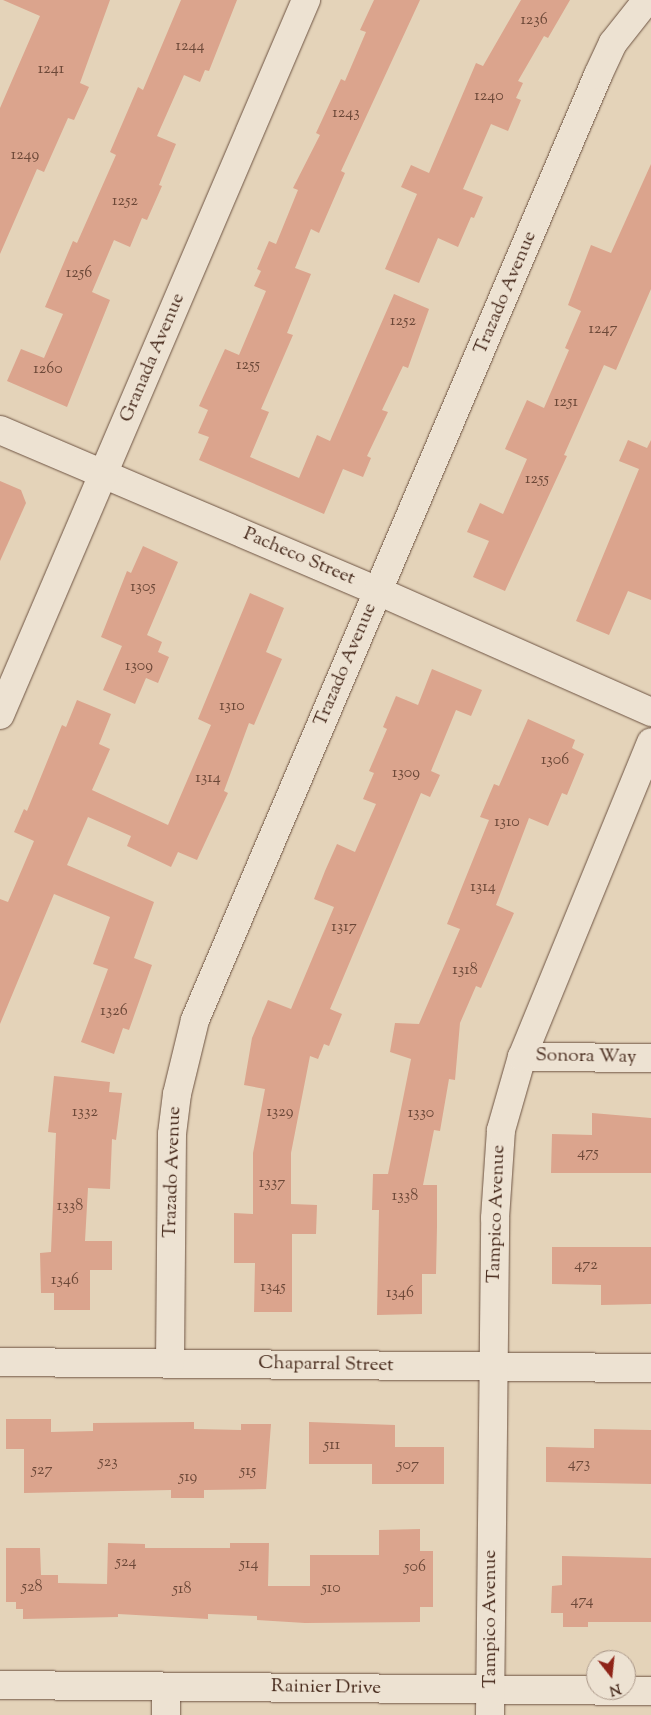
<!DOCTYPE html>
<style>
body{margin:0}
#map{position:relative;width:651px;height:1715px;overflow:hidden;background:#e4d3b9;font-family:"Sorts Mill Goudy",serif}
div>[style]{position:absolute}
.building>*{inset:0;background:#dba48d}
.roads{filter:drop-shadow(0 0 1px #6e5443) drop-shadow(0 0 1px #6e5443)}
.minor>*{height:28px;margin:-14px;padding:0 14px;transform-origin:14px;border-radius:14px;background:#ede2d2}
span{translate:-50% -50%;white-space:nowrap;text-align:center;line-height:1.15;-webkit-text-stroke:4px #ede2d2;paint-order:stroke}
.number-label{font-size:16px;color:#6c4838}
.number-label span{-webkit-text-stroke-width:0}
.street-label{font-size:19px;color:#472a1c}
.north{position:absolute;left:586px;top:1650px;width:50px;height:50px;box-sizing:border-box;background:#ede2d2;border:1px solid #ab9889;border-radius:50%;rotate:164deg;font-size:14px;font-weight:700;line-height:20px;text-align:center;color:#472a1c}
.north::after{content:'';display:block;margin:auto;width:18px;height:22px;background:#8f2418;clip-path:polygon(50% 0,100% 100%,50% 72%,0 100%)}
</style>
<div id="map">
<div class="building">
<i style="clip-path:polygon(3px 0,110px 0,80px 83px,89px 87px,74px 120px,68px 118px,44px 172px,37px 169px,0 254px,0 108px,40px 16px)"></i>
<i style="clip-path:polygon(181px 0,237px 0,209px 71px,205px 70px,200px 82px,184px 75px,157px 136px,176px 144px,159px 185px,162px 186px,147px 220px,142px 218px,130px 247px,114px 240px,92px 292px,110px 300px,67px 407px,7px 381px,21px 349px,44px 358px,63px 314px,45px 307px,73px 241px,77px 243px,116px 155px,110px 152px,138px 87px,143px 90px)"></i>
<i style="clip-path:polygon(374px 0,420px 0,341px 171px,345px 173px,319px 233px,311px 229px,295px 268px,311px 274px,287px 333px,293px 335px,261px 409px,269px 412px,250px 457px,299px 478px,317px 435px,330px 441px,394px 294px,429px 309px,408px 368px,403px 366px,382px 410px,388px 412px,367px 456px,371px 458px,363px 477px,343px 469px,324px 514px,199px 460px,209px 437px,198px 433px,208px 410px,199px 406px,225px 349px,239px 355px,266px 291px,254px 286px,261px 271px,257px 269px,269px 241px,276px 244px,298px 190px,293px 188px,320px 135px,316px 133px,341px 79px,345px 81px,366px 32px,360px 30px)"></i>
<i style="clip-path:polygon(521px 0,570px 0,548px 38px,544px 36px,518px 81px,523px 83px,516px 98px,521px 100px,508px 131px,491px 124px,463px 189px,483px 197px,474px 218px,471px 217px,458px 247px,438px 238px,419px 283px,385px 269px,417px 194px,401px 187px,411px 165px,429px 173px,476px 63px,483px 66px)"></i>
<i style="clip-path:polygon(651px 164px,651px 289px,616px 370px,604px 365px,564px 455px,567px 456px,505px 591px,473px 577px,489px 541px,467px 532px,480px 503px,503px 514px,527px 459px,505px 449px,527px 400px,544px 408px,569px 350px,565px 348px,581px 311px,568px 305px,591px 245px,611px 253px)"></i>
<i style="clip-path:polygon(628px 440px,647px 448px,651px 440px,651px 600px,628px 591px,609px 635px,576px 621px,639px 469px,619px 461px)"></i>
<i style="clip-path:polygon(0 481px,21px 490px,26px 503px,0 561px)"></i>
<i style="clip-path:polygon(143px 546px,178px 562px,147px 635px,162px 642px,158px 652px,169px 657px,158px 683px,146px 678px,135px 704px,103px 690px,122px 646px,101px 637px,127px 571px,131px 573px)"></i>
<i style="clip-path:polygon(250px 593px,284px 608px,266px 652px,282px 659px,254px 725px,249px 723px,224px 791px,228px 793px,197px 860px,178px 852px,171px 867px,127px 846px,131px 836px,88px 817px,67px 865px,154px 902px,134px 958px,152px 965px,129px 1030px,123px 1028px,114px 1054px,81px 1042px,108px 969px,93px 964px,110px 917px,54px 894px,0 1024px,0 899px,8px 902px,34px 841px,14px 832px,24px 809px,27px 811px,62px 725px,66px 727px,77px 700px,111px 714px,99px 744px,110px 749px,92px 790px,168px 825px,211px 725px,198px 719px)"></i>
<i style="clip-path:polygon(432px 669px,482px 690px,471px 716px,456px 710px,431px 771px,440px 775px,430px 797px,421px 793px,330px 1009px,342px 1014px,329px 1046px,324px 1044px,318px 1059px,310px 1056px,291px 1153px,291px 1204px,317px 1205px,316px 1234px,292px 1234px,292px 1312px,254px 1312px,255px 1263px,234px 1263px,234px 1213px,253px 1214px,253px 1153px,265px 1089px,244px 1085px,252px 1038px,268px 1000px,291px 1009px,334px 907px,314px 899px,325px 871px,337px 844px,355px 852px,376px 804px,363px 799px,374px 773px,369px 771px,387px 729px,383px 727px,396px 696px,418px 705px)"></i>
<i style="clip-path:polygon(528px 719px,575px 740px,572px 748px,584px 754px,567px 795px,562px 793px,548px 826px,529px 818px,496px 905px,514px 913px,481px 988px,476px 986px,460px 1023px,455px 1080px,449px 1079px,440px 1131px,434px 1130px,423px 1185px,437px 1185px,437px 1227px,436px 1274px,422px 1274px,422px 1314px,377px 1315px,379px 1210px,372px 1210px,373px 1174px,388px 1174px,411px 1059px,390px 1052px,395px 1023px,419px 1024px,460px 929px,447px 924px,489px 820px,480px 817px,494px 784px,499px 786px)"></i>
<i style="clip-path:polygon(54px 1076px,110px 1082px,109px 1092px,122px 1093px,116px 1140px,112px 1139px,110px 1189px,88px 1188px,85px 1241px,112px 1241px,112px 1270px,90px 1270px,90px 1310px,54px 1310px,54px 1293px,41px 1293px,40px 1253px,51px 1252px,56px 1133px,48px 1132px)"></i>
<i style="clip-path:polygon(592px 1113px,651px 1118px,651px 1173px,551px 1173px,552px 1134px,592px 1135px)"></i>
<i style="clip-path:polygon(552px 1247px,651px 1247px,651px 1304px,601px 1305px,601px 1285px,552px 1284px)"></i>
<i style="clip-path:polygon(6px 1419px,51px 1419px,51px 1432px,93px 1431px,93px 1423px,194px 1422px,194px 1429px,241px 1430px,241px 1424px,271px 1424px,266px 1489px,204px 1490px,204px 1498px,171px 1498px,171px 1490px,24px 1493px,24px 1449px,6px 1449px)"></i>
<i style="clip-path:polygon(309px 1422px,395px 1425px,395px 1447px,444px 1447px,444px 1484px,372px 1484px,372px 1464px,309px 1464px)"></i>
<i style="clip-path:polygon(594px 1429px,651px 1430px,651px 1484px,546px 1482px,546px 1447px,594px 1448px)"></i>
<i style="clip-path:polygon(420px 1529px,420px 1551px,433px 1551px,433px 1607px,420px 1607px,420px 1622px,305px 1623px,257px 1620px,257px 1616px,208px 1614px,208px 1619px,118px 1614px,118px 1617px,23px 1619px,23px 1609px,16px 1609px,16px 1602px,6px 1602px,6px 1548px,40px 1548px,41px 1575px,58px 1575px,58px 1583px,107px 1584px,108px 1543px,145px 1544px,145px 1548px,230px 1548px,230px 1543px,269px 1543px,268px 1586px,310px 1586px,310px 1555px,379px 1555px,379px 1530px)"></i>
<i style="clip-path:polygon(562px 1556px,651px 1558px,651px 1622px,588px 1622px,588px 1627px,563px 1627px,563px 1613px,551px 1613px,552px 1586px,562px 1585px)"></i>
</div>
<div class="roads">
<div class="minor">
<i style="left:0;top:430px;width:411px;rotate:23.1deg"></i>
<i style="left:378px;top:591px;width:299px;rotate:23.9deg"></i>
<i style="left:0;top:715px;width:778px;rotate:-66.83deg"></i>
<i style="left:522px;top:1057px;width:129px;rotate:0.4deg"></i>
<i style="left:0;top:1362px;width:651px;rotate:0.53deg"></i>
<i style="left:170px;top:1363px;width:229px;rotate:-89.5deg"></i>
<i style="left:172px;top:1134px;width:40px;rotate:-82.9deg"></i>
<i style="left:177px;top:1094px;width:76px;rotate:-76.3deg"></i>
<i style="left:195px;top:1020px;width:1027px;rotate:-66.9deg"></i>
<i style="left:598px;top:75px;width:35px;rotate:-65deg"></i>
<i style="left:613px;top:43px;width:55px;rotate:-51.7deg"></i>
<i style="left:0;top:1685px;width:651px;rotate:0.53deg"></i>
<i style="left:166px;top:1715px;width:28px;rotate:-90deg"></i>
<i style="left:490px;top:1715px;width:497px;rotate:-89.4deg"></i>
<i style="left:495px;top:1218px;width:88px;rotate:-86.1deg"></i>
<i style="left:501px;top:1130px;width:76px;rotate:-74deg"></i>
<i style="left:522px;top:1057px;width:340px;rotate:-67.7deg"></i>
</div>
</div>
<div class="number-label">
<span style="left:534px;top:21px">1236</span>
<span style="left:190px;top:47px">1244</span>
<span style="left:51px;top:70px">1241</span>
<span style="left:489px;top:97px">1240</span>
<span style="left:346px;top:114px">1243</span>
<span style="left:25px;top:156px">1249</span>
<span style="left:125px;top:202px">1252</span>
<span style="left:79px;top:274px">1256</span>
<span style="left:403px;top:322px">1252</span>
<span style="left:603px;top:330px">1247</span>
<span style="left:248px;top:366px">1255</span>
<span style="left:48px;top:370px">1260</span>
<span style="left:566px;top:403px">1251</span>
<span style="left:537px;top:480px">1255</span>
<span style="left:143px;top:588px">1305</span>
<span style="left:139px;top:667px">1309</span>
<span style="left:232px;top:707px">1310</span>
<span style="left:555px;top:761px">1306</span>
<span style="left:406px;top:774px">1309</span>
<span style="left:208px;top:779px">1314</span>
<span style="left:507px;top:823px">1310</span>
<span style="left:483px;top:888px">1314</span>
<span style="left:344px;top:928px">1317</span>
<span style="left:465px;top:971px">1318</span>
<span style="left:114px;top:1012px">1326</span>
<span style="left:85px;top:1113px">1332</span>
<span style="left:280px;top:1113px">1329</span>
<span style="left:421px;top:1114px">1330</span>
<span style="left:588px;top:1154px">475</span>
<span style="left:272px;top:1184px">1337</span>
<span style="left:405px;top:1197px">1338</span>
<span style="left:70px;top:1207px">1338</span>
<span style="left:586px;top:1266px">472</span>
<span style="left:65px;top:1281px">1346</span>
<span style="left:273px;top:1288px">1345</span>
<span style="left:400px;top:1294px">1346</span>
<span style="left:332px;top:1446px">511</span>
<span style="left:108px;top:1463px">523</span>
<span style="left:579px;top:1465px">473</span>
<span style="left:408px;top:1466px">507</span>
<span style="left:42px;top:1471px">527</span>
<span style="left:248px;top:1472px">515</span>
<span style="left:188px;top:1478px">519</span>
<span style="left:126px;top:1563px">524</span>
<span style="left:249px;top:1565px">514</span>
<span style="left:415px;top:1568px">506</span>
<span style="left:32px;top:1588px">528</span>
<span style="left:331px;top:1589px">510</span>
<span style="left:182px;top:1590px">518</span>
<span style="left:582px;top:1602px">474</span>
</div>
<div class="street-label">
<span style="left:506px;top:293px;rotate:-67deg">Trazado Avenue</span>
<span style="left:153px;top:358px;rotate:-67deg">Granada Avenue</span>
<span style="left:299px;top:557px;rotate:23deg">Pacheco Street</span>
<span style="left:346px;top:665px;rotate:-67deg">Trazado Avenue</span>
<span style="left:586px;top:1057px;rotate:1deg">Sonora Way</span>
<span style="left:173px;top:1172px;rotate:-88deg">Trazado Avenue</span>
<span style="left:497px;top:1214px;rotate:-88deg">Tampico Avenue</span>
<span style="left:326px;top:1365px;rotate:1deg">Chaparral Street</span>
<span style="left:491px;top:1619px;rotate:-90deg">Tampico Avenue</span>
<span style="left:326px;top:1688px;rotate:1deg">Rainier Drive</span>
</div>
<div class="north">N</div>
</div>
